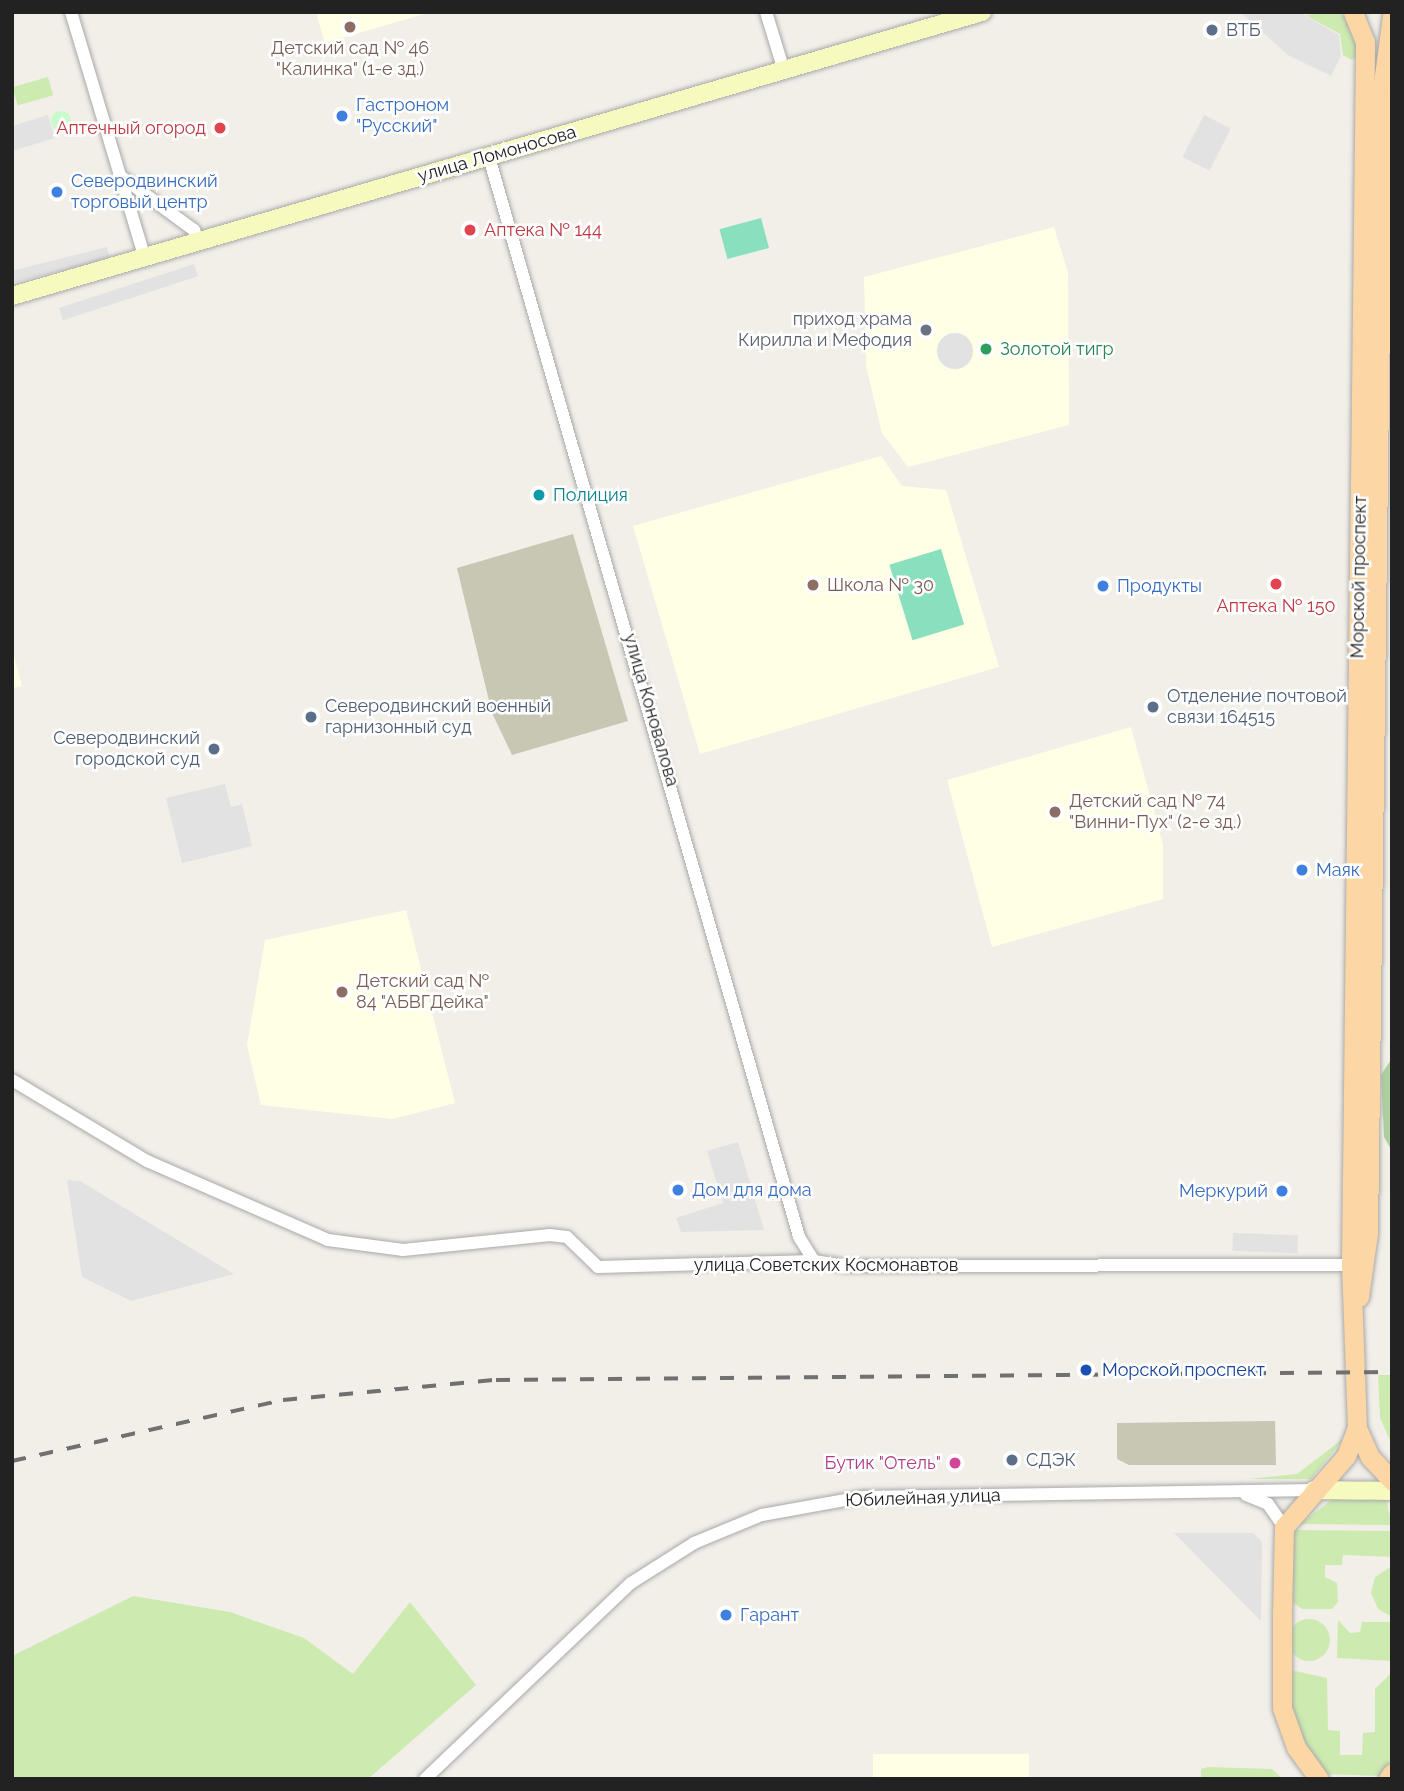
<!DOCTYPE html>
<meta charset="utf-8">
<style>
body{margin:0}
#map{position:relative;width:1404px;height:1791px;overflow:hidden;background:#f2efe9;font-family:Raleway,sans-serif}
div>[style]{position:absolute}
.education>*{inset:0;background:#ffffe5;transform-origin:0 0}
.construction>*{inset:0;background:#c7c7b4}
.grass>*{inset:0;background:#cdebb0;transform-origin:0 0}
.round{border-radius:50%}
.forest>*{inset:0;background:#add19e}
.park>*{inset:0;background:#c8facc}
.pitch>*{inset:0;background:#88e0be;transform-origin:0 0}
.parking>*{inset:0;background:#e2e2e2;transform-origin:0 0}
.roads{filter:drop-shadow(0 0 2px #a9a9a9) drop-shadow(0 0 2px #a9a9a9)}
.street>*{height:12px;margin:-6px;padding:0 6px;transform-origin:6px;border-radius:6px;background:#fff}
.secondary>*{height:18px;margin:-9px;padding:0 9px;transform-origin:9px;border-radius:9px;background:#f7fabf}
.primary>*{height:19px;margin:-9.5px;padding:0 9.5px;transform-origin:9.5px;border-radius:9.5px;background:#fcd6a4}
.rail>*{height:3.5px;margin-top:-1.75px;transform-origin:0;background:repeating-linear-gradient(90deg,#707070 0 14px,transparent 0 28px)}
.dots>*{width:19px;height:19px;translate:-50% -50%;box-sizing:border-box;border:4px solid #fff;border-radius:50%}
span{translate:-50% -50%;white-space:nowrap;text-align:center;line-height:1.15;-webkit-text-stroke:5px #fff;paint-order:stroke}
.service-label{font-size:18px;color:#4e5e75}
.left{translate:0 -50%;text-align:left}
.right{translate:-100% -50%;text-align:right}
.education-label{font-size:18px;color:#785e54}
.shop-label{font-size:18px;color:#366cbe}
.health-label{font-size:18px;color:#be3a42}
.street-label{font-size:18px;color:#222}
.worship-label{font-size:18px;color:#5b616d}
.leisure-label{font-size:18px;color:#27864d}
.culture-label{font-size:18px;color:#0d838f}
.transit-label{font-size:18px;color:#164399}
.hotel-label{font-size:18px;color:#b23c85}
.frame{position:absolute;inset:0;border:14px solid #222;pointer-events:none}
</style>
<div id="map">
<div class="education">
<i style="clip-path:polygon(316px 12px,431px 12px,325px 43px)"></i>
<i style="clip-path:polygon(1054px 227px,1068px 272px,1069px 425px,908px 467px,882px 433px,866px 366px,864px 277px)"></i>
<i style="clip-path:polygon(881px 456px,902px 486px,946px 490px,999px 667px,700px 754px,633px 526px)"></i>
<i style="clip-path:polygon(12px 648px,22px 686px,12px 688px)"></i>
<i style="clip-path:polygon(1131px 727px,1163px 844px,1163px 899px,992px 947px,947px 780px)"></i>
<i style="clip-path:polygon(406px 910px,455px 1103px,393px 1119px,261px 1105px,247px 1045px,265px 940px)"></i>
<i style="left:873px;top:1754px;width:156px;height:25px"></i>
</div>
<div class="construction">
<i style="clip-path:polygon(573px 534px,628px 721px,512px 755px,492px 713px,457px 568px)"></i>
<i style="clip-path:polygon(1275px 1421px,1276px 1465px,1129px 1465px,1117px 1459px,1117px 1423px)"></i>
</div>
<div class="grass">
<i style="clip-path:polygon(1337px 12px,1352px 21px,1358px 56px,1351px 60px,1343px 55px,1340px 34px,1305px 15px)"></i>
<i style="left:48px;top:77px;width:19px;height:37px;rotate:74deg"></i>
<i style="clip-path:polygon(1378px 1375px,1392px 1375px,1392px 1445px,1380px 1418px)"></i>
<i style="clip-path:polygon(1344px 1438px,1311px 1479px,1248px 1479px,1297px 1474px)"></i>
<i style="clip-path:polygon(1338px 1495px,1386px 1499px,1392px 1525px,1300px 1524px)"></i>
<i style="clip-path:polygon(1296px 1530px,1392px 1531px,1392px 1557px,1343px 1555px,1342px 1565px,1325px 1565px,1325px 1577px,1337px 1583px,1338px 1602px,1332px 1609px,1302px 1609px,1291px 1601px,1290px 1536px)"></i>
<i style="clip-path:polygon(1392px 1566px,1392px 1617px,1378px 1609px,1371px 1593px,1375px 1577px)"></i>
<i style="clip-path:polygon(133px 1596px,230px 1612px,304px 1638px,353px 1674px,410px 1602px,476px 1685px,368px 1779px,12px 1779px,12px 1656px)"></i>
<i class="round" style="left:1288px;top:1619px;width:42px;height:42px"></i>
<i style="clip-path:polygon(1338px 1620px,1350px 1633px,1360px 1632px,1362px 1622px,1392px 1622px,1392px 1661px,1337px 1658px)"></i>
<i style="clip-path:polygon(1291px 1670px,1327px 1678px,1328px 1730px,1340px 1731px,1340px 1755px,1362px 1755px,1363px 1733px,1375px 1732px,1375px 1689px,1392px 1672px,1392px 1760px,1379px 1776px,1321px 1774px,1288px 1713px)"></i>
<i style="clip-path:polygon(1208px 1767px,1272px 1769px,1283px 1779px,1201px 1779px,1201px 1769px)"></i>
</div>
<div class="forest">
<i style="clip-path:polygon(1392px 1058px,1392px 1151px,1384px 1137px,1381px 1075px)"></i>
</div>
<div class="park">
<i class="round" style="left:51px;top:111px;width:20px;height:20px"></i>
</div>
<div class="pitch">
<i style="left:761px;top:218px;width:31px;height:43px;rotate:75deg"></i>
<i style="left:941px;top:549px;width:79px;height:54px;rotate:73deg"></i>
</div>
<div class="parking">
<i style="clip-path:polygon(1240px 12px,1299px 12px,1339px 35px,1341px 56px,1331px 76px,1288px 55px)"></i>
<i style="clip-path:polygon(48px 115px,55px 138px,12px 151px,12px 126px)"></i>
<i style="left:1204px;top:115px;width:30px;height:47px;rotate:27deg"></i>
<i style="left:107px;top:247px;width:12px;height:98px;rotate:76deg"></i>
<i style="left:194px;top:264px;width:13px;height:142px;rotate:72deg"></i>
<i class="round" style="left:937px;top:333px;width:36px;height:36px"></i>
<i style="clip-path:polygon(225px 784px,231px 807px,242px 804px,252px 846px,182px 863px,166px 798px)"></i>
<i style="clip-path:polygon(738px 1142px,764px 1230px,681px 1232px,676px 1218px,723px 1203px,707px 1151px)"></i>
<i style="clip-path:polygon(67px 1180px,80px 1181px,234px 1274px,131px 1301px,82px 1277px)"></i>
<i style="left:1233px;top:1233px;width:65px;height:18px;rotate:2deg"></i>
<i style="clip-path:polygon(1174px 1533px,1253px 1533px,1262px 1542px,1261px 1621px)"></i>
</div>
<div class="roads">
<div class="street">
<i style="left:71px;top:12px;width:257px;rotate:73.3deg"></i>
<i style="left:766px;top:12px;width:62px;rotate:73deg"></i>
<i style="left:489px;top:157px;width:1124px;rotate:73.98deg"></i>
<i style="left:799px;top:1237px;width:28px;rotate:58deg"></i>
<i style="left:119px;top:175px;width:93px;rotate:36.3deg"></i>
<i style="left:194px;top:230px;width:12px;rotate:70deg"></i>
<i style="left:12px;top:1080px;width:157px;rotate:31deg"></i>
<i style="left:147px;top:1161px;width:197px;rotate:23.6deg"></i>
<i style="left:328px;top:1240px;width:76px;rotate:7.6deg"></i>
<i style="left:403px;top:1250px;width:148px;rotate:-5.8deg"></i>
<i style="left:550px;top:1235px;width:17px;rotate:7deg"></i>
<i style="left:567px;top:1237px;width:43px;rotate:44.1deg"></i>
<i style="left:598px;top:1267px;width:216px;rotate:-1.6deg"></i>
<i style="left:814px;top:1261px;width:30px;rotate:9deg"></i>
<i style="left:844px;top:1266px;width:511px;rotate:-0.11deg"></i>
<i style="left:1246px;top:1495px;width:24px;rotate:22deg"></i>
<i style="left:1268px;top:1504px;width:28px;rotate:55deg"></i>
<i style="left:425px;top:1779px;width:284px;rotate:-43.6deg"></i>
<i style="left:631px;top:1583px;width:75px;rotate:-32.4deg"></i>
<i style="left:694px;top:1543px;width:74px;rotate:-22.4deg"></i>
<i style="left:762px;top:1515px;width:102px;rotate:-10.2deg"></i>
<i style="left:862px;top:1497px;width:452px;rotate:-0.9deg"></i>
</div>
<div class="secondary">
<i style="left:12px;top:296px;width:1011px;rotate:-16.32deg"></i>
<i style="left:1314px;top:1490px;width:78px;rotate:0.7deg"></i>
</div>
<div class="primary">
<i style="left:1359px;top:1297px;width:65px;rotate:-82deg"></i>
<i style="left:1368px;top:1233px;width:1150px;rotate:-89.25deg"></i>
<i style="left:1383px;top:83px;width:68px;rotate:-82.3deg"></i>
<i style="left:1357px;top:1428px;width:32px;rotate:66deg"></i>
<i style="left:1370px;top:1457px;width:33px;rotate:47deg"></i>
<i style="left:1319px;top:1779px;width:39px;rotate:-126deg"></i>
<i style="left:1296px;top:1747px;width:41px;rotate:-109.7deg"></i>
<i style="left:1282px;top:1708px;width:94px;rotate:-90deg"></i>
<i style="left:1282px;top:1614px;width:87px;rotate:-88.7deg"></i>
<i style="left:1284px;top:1527px;width:94px;rotate:-48.9deg"></i>
<i style="left:1346px;top:1456px;width:30px;rotate:-69deg"></i>
<i style="left:1357px;top:1428px;width:163px;rotate:-92.1deg"></i>
<i style="left:1351px;top:1265px;width:1223px;rotate:-89.34deg"></i>
<i style="left:1365px;top:42px;width:32px;rotate:-112deg"></i>
<i style="left:1388px;top:1779px;width:7px;rotate:-56deg"></i>
</div>
</div>
<div class="rail">
<i style="left:12px;top:1461px;width:278px;rotate:-12.7deg"></i>
<i style="left:283px;top:1400px;width:214px;rotate:-5.4deg"></i>
<i style="left:496px;top:1380px;width:896px;rotate:-0.51deg"></i>
</div>
<div class="dots">
<i style="left:350px;top:27px;background:#8d6e63"></i>
<i style="left:1212px;top:30px;background:#5c6f8a"></i>
<i style="left:342px;top:116px;background:#3f7fe0"></i>
<i style="left:220px;top:128px;background:#e0444e"></i>
<i style="left:57px;top:192px;background:#3f7fe0"></i>
<i style="left:470px;top:230px;background:#e0444e"></i>
<i style="left:926px;top:330px;background:#6b7280"></i>
<i style="left:986px;top:349px;background:#2e9e5b"></i>
<i style="left:539px;top:495px;background:#0f9aa8"></i>
<i style="left:1276px;top:584px;background:#e0444e"></i>
<i style="left:813px;top:585px;background:#8d6e63"></i>
<i style="left:1103px;top:586px;background:#3f7fe0"></i>
<i style="left:1153px;top:707px;background:#5c6f8a"></i>
<i style="left:311px;top:717px;background:#5c6f8a"></i>
<i style="left:214px;top:749px;background:#5c6f8a"></i>
<i style="left:1055px;top:812px;background:#8d6e63"></i>
<i style="left:1302px;top:870px;background:#3f7fe0"></i>
<i style="left:342px;top:992px;background:#8d6e63"></i>
<i style="left:678px;top:1190px;background:#3f7fe0"></i>
<i style="left:1282px;top:1191px;background:#3f7fe0"></i>
<i style="left:1086px;top:1370px;background:#1a4fb4"></i>
<i style="left:1012px;top:1460px;background:#5c6f8a"></i>
<i style="left:955px;top:1463px;background:#d1479c"></i>
<i style="left:726px;top:1615px;background:#3f7fe0"></i>
</div>
<div class="service-label">
<span class="left" style="left:1226px;top:30px">ВТБ</span>
<span class="left" style="left:1167px;top:707px">Отделение почтовой<br>связи 164515</span>
<span class="left" style="left:325px;top:717px">Северодвинский военный<br>гарнизонный суд</span>
<span class="right" style="left:200px;top:749px">Северодвинский<br>городской суд</span>
<span class="left" style="left:1026px;top:1460px">СДЭК</span>
</div>
<div class="education-label">
<span style="left:350px;top:59px">Детский сад № 46<br>"Калинка" (1-е зд.)</span>
<span class="left" style="left:827px;top:585px">Школа № 30</span>
<span class="left" style="left:1069px;top:812px">Детский сад № 74<br>"Винни-Пух" (2-е зд.)</span>
<span class="left" style="left:356px;top:992px">Детский сад №<br>84 "АБВГДейка"</span>
</div>
<div class="shop-label">
<span class="left" style="left:356px;top:116px">Гастроном<br>"Русский"</span>
<span class="left" style="left:71px;top:192px">Северодвинский<br>торговый центр</span>
<span class="left" style="left:1117px;top:586px">Продукты</span>
<span class="left" style="left:1316px;top:870px">Маяк</span>
<span class="left" style="left:692px;top:1190px">Дом для дома</span>
<span class="right" style="left:1268px;top:1191px">Меркурий</span>
<span class="left" style="left:740px;top:1615px">Гарант</span>
</div>
<div class="health-label">
<span class="right" style="left:206px;top:128px">Аптечный огород</span>
<span class="left" style="left:484px;top:230px">Аптека № 144</span>
<span style="left:1276px;top:606px">Аптека № 150</span>
</div>
<div class="street-label">
<span style="left:497px;top:154px;rotate:-16deg">улица Ломоносова</span>
<span style="left:1359px;top:577px;rotate:-89deg">Морской проспект</span>
<span style="left:651px;top:710px;rotate:74deg">улица Коновалова</span>
<span style="left:826px;top:1265px">улица Советских Космонавтов</span>
<span style="left:923px;top:1498px;rotate:-2deg">Юбилейная улица</span>
</div>
<div class="worship-label">
<span class="right" style="left:912px;top:330px">приход храма<br>Кирилла и Мефодия</span>
</div>
<div class="leisure-label">
<span class="left" style="left:1000px;top:349px">Золотой тигр</span>
</div>
<div class="culture-label">
<span class="left" style="left:553px;top:495px">Полиция</span>
</div>
<div class="transit-label">
<span class="left" style="left:1102px;top:1370px">Морской проспект</span>
</div>
<div class="hotel-label">
<span class="right" style="left:941px;top:1463px">Бутик "Отель"</span>
</div>
<div class="frame"></div>
</div>
